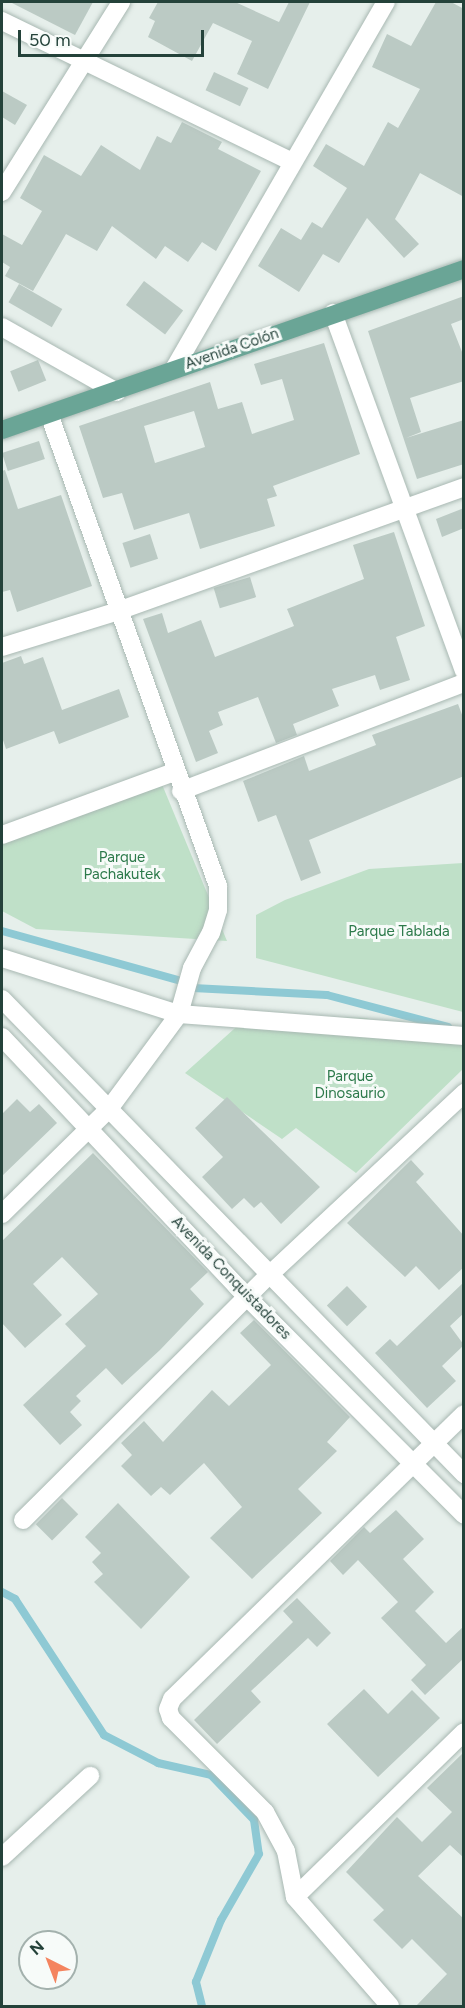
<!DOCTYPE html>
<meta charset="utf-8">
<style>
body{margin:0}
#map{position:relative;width:465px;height:2008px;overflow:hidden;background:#e6efeb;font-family:Figtree,sans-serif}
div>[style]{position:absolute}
.green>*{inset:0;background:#bfe0c8}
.stream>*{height:8px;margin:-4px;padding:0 4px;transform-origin:4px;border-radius:4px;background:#8ec9d4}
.building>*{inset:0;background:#bbcac4;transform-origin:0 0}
.roads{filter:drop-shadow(0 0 2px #a8b8b2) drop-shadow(0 0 2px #a8b8b2)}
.minor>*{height:18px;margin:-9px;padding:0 9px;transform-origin:9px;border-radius:9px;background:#fff}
.major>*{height:18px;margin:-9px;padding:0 9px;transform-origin:9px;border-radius:9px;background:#6aa596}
span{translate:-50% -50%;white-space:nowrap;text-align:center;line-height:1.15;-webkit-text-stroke:6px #f7fbf9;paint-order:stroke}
.street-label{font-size:15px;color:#24423a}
.park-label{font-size:15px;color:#2d7a4b}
.frame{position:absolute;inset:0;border:3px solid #24423a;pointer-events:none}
.north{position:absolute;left:18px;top:1930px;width:60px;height:60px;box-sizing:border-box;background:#f7fbf9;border:2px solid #a3b1ad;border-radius:50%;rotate:318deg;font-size:16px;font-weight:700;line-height:24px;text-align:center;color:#24423a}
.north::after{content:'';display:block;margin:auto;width:21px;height:27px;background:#f4845f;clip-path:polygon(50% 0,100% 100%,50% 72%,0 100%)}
.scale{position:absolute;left:18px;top:30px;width:186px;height:27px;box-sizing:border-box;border:3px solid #24423a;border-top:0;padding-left:8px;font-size:18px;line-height:21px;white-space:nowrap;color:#24423a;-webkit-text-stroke:4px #f7fbf9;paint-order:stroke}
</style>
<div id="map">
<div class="green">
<i style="clip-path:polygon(161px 782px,227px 941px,36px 929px,2px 911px,2px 834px)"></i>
<i style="clip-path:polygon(463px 863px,463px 1012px,256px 958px,256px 915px,285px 900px,369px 869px)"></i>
<i style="clip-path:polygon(280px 1015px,366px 1018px,463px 1045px,463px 1069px,356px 1173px,296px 1128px,282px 1139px,185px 1073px,244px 1020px)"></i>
</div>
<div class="stream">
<i style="left:2px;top:931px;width:182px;rotate:15.6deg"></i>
<i style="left:193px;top:988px;width:134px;rotate:3deg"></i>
<i style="left:327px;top:995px;width:125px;rotate:14.8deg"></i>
<i style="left:2px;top:1592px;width:15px;rotate:28deg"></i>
<i style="left:15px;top:1599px;width:163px;rotate:56.8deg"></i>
<i style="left:104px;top:1735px;width:61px;rotate:27.4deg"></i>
<i style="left:158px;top:1763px;width:54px;rotate:12.8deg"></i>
<i style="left:211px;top:1775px;width:62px;rotate:46.3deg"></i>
<i style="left:254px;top:1820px;width:34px;rotate:82deg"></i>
<i style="left:259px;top:1854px;width:76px;rotate:119.9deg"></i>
<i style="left:221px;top:1920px;width:67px;rotate:112deg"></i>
<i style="left:196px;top:1982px;width:25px;rotate:76deg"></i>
</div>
<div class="building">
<i style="clip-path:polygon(10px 2px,93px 2px,75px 35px)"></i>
<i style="clip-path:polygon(158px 2px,235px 2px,279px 22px,289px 2px,310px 2px,268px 89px,237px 74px,252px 41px,213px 23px,192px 61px,148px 37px,155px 21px,149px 18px)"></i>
<i style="clip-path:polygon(436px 2px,451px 2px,464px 9px,464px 197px,420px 173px,395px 219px,419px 244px,404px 258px,367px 218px,339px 263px,323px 254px,299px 292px,258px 266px,281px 228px,301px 240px,312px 222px,322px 228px,347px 188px,313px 166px,326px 144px,364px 166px,388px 122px,398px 128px,420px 89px,372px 67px,387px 34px,411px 46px)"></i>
<i style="left:214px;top:72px;width:38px;height:20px;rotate:25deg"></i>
<i style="clip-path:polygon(2px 91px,27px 105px,15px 125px,2px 117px)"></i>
<i style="clip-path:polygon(182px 122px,222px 142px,218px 149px,261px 171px,216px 251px,202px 242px,188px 262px,165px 246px,156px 259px,112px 226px,97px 251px,66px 234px,33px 291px,5px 276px,10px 267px,2px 262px,2px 234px,22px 245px,42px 211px,20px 198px,44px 155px,81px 176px,101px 145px,140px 170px,157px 136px,171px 143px)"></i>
<i style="left:144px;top:281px;width:49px;height:30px;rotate:37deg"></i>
<i style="left:19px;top:284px;width:50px;height:21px;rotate:30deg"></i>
<i style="clip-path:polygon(464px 296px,464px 319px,451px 324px,464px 357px,464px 381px,410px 398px,421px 432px,406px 438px,464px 420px,464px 464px,417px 479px,368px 331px)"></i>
<i style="clip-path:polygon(evenodd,324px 343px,360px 454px,273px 486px,277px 496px,267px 499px,275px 526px,200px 549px,189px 513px,134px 530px,122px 493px,103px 498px,79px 426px,210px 382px,218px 409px,242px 402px,252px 434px,294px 420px,282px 379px,261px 385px,254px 364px,324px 343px,194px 411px,205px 447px,155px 463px,144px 426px,194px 411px)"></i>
<i style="left:38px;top:360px;width:22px;height:30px;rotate:68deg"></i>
<i style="left:39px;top:441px;width:19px;height:39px;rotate:72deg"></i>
<i style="clip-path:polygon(5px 470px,18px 509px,61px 495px,92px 586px,17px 612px,10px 590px,2px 592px,2px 471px)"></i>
<i style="clip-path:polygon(464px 508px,464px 528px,442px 537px,436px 519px)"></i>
<i style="clip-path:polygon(394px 532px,425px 626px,396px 637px,410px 680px,380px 690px,375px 675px,332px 689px,339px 706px,293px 724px,297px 735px,276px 743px,258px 697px,218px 712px,223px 725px,209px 731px,218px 753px,196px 762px,143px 619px,162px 613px,168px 633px,201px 620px,215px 657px,294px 626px,287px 609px,364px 579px,353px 545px)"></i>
<i style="left:150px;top:534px;width:26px;height:29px;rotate:72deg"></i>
<i style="left:250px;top:577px;width:21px;height:38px;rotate:73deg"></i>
<i style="clip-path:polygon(21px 656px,24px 664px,43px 657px,62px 710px,119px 689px,129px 717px,59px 744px,54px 731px,6px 749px,2px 737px,2px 663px)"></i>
<i style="clip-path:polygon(458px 704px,464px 720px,464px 776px,309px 840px,321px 873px,301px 881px,276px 815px,258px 822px,243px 781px,304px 756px,309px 771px,376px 745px,372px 735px)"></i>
<i style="clip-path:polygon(227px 1097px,320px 1187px,281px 1224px,261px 1202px,254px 1208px,244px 1198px,232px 1209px,202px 1177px,223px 1157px,195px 1128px)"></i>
<i style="clip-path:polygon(17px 1099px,30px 1112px,39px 1104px,57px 1123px,2px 1176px,2px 1114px)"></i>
<i style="clip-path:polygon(93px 1153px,208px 1272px,190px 1289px,204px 1304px,160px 1350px,122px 1385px,106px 1368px,76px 1396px,81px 1401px,70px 1412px,82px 1425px,60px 1445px,23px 1405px,86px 1346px,65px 1324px,98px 1294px,62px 1257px,33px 1284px,62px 1315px,25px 1348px,2px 1323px,2px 1241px)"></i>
<i style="clip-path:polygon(411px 1160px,424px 1174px,416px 1182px,464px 1236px,464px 1267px,439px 1290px,416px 1266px,405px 1277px,347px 1223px)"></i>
<i style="clip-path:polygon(464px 1282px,464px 1313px,450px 1326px,464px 1345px,442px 1366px,456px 1381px,427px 1408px,375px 1353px,390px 1339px,397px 1346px)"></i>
<i style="left:347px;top:1286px;width:29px;height:28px;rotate:46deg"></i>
<i style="clip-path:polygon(254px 1320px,350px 1417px,327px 1442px,337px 1451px,298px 1489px,322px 1513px,252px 1579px,210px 1538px,242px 1507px,204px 1463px,170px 1495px,161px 1487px,151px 1496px,121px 1466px,132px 1455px,121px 1443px,144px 1421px,163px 1442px,212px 1390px,229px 1406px,271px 1365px,240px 1333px)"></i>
<i style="left:62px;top:1498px;width:23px;height:37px;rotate:45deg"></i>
<i style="clip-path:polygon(118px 1503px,190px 1577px,141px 1629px,94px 1582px,103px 1574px,92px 1562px,101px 1553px,85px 1537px)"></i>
<i style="clip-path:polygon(396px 1510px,424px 1539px,403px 1559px,434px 1592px,415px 1611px,446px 1643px,464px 1626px,464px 1658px,425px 1695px,411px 1680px,426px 1665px,381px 1618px,398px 1602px,358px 1560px,343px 1575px,330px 1561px,364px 1527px,370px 1533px)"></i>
<i style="clip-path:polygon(297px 1598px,331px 1633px,317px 1647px,308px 1638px,251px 1691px,261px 1702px,217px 1744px,194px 1720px,293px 1622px,283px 1611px)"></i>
<i style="clip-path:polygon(364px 1689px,388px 1714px,412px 1690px,440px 1718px,378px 1777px,327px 1724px)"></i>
<i style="clip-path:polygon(464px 1752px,464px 1858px,450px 1845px,418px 1876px,464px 1919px,464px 2007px,415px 2007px,447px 1974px,412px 1939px,402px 1949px,373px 1920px,384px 1910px,346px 1872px,397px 1817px,422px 1842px,452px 1812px,427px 1788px)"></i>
</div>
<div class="roads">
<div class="minor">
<i style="left:2px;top:21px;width:323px;rotate:25.9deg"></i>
<i style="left:2px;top:192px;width:224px;rotate:-57.9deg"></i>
<i style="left:333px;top:313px;width:381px;rotate:69.9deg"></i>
<i style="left:2px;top:327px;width:132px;rotate:29.5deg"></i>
<i style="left:174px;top:369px;width:424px;rotate:-60deg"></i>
<i style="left:2px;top:647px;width:121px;rotate:-17.2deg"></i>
<i style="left:118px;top:611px;width:368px;rotate:-19.7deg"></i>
<i style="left:181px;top:791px;width:303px;rotate:-20.9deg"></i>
<i style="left:2px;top:835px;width:183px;rotate:-20.1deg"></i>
<i style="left:2px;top:958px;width:186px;rotate:17.6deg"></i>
<i style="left:179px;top:1014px;width:286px;rotate:4.4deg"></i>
<i style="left:2px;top:999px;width:663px;rotate:45.79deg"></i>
<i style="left:2px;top:1037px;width:359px;rotate:46.7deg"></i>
<i style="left:248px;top:1298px;width:306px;rotate:45.1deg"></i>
<i style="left:2px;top:1214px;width:150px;rotate:-44.5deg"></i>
<i style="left:109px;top:1109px;width:118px;rotate:-53.6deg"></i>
<i style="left:179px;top:1014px;width:48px;rotate:-74.2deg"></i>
<i style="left:192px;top:968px;width:40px;rotate:-62deg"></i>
<i style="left:211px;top:933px;width:24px;rotate:-73deg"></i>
<i style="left:218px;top:910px;width:24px;rotate:-90deg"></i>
<i style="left:218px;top:886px;width:501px;rotate:-109.7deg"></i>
<i style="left:23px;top:1520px;width:344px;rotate:-44.9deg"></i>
<i style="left:267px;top:1277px;width:270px;rotate:-43deg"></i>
<i style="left:2px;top:1857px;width:120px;rotate:-42.6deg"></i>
<i style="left:295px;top:1897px;width:236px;rotate:-44.3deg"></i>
<i style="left:390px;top:2006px;width:145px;rotate:-131.1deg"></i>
<i style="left:295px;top:1897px;width:47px;rotate:-101.1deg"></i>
<i style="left:286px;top:1851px;width:44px;rotate:-118.3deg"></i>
<i style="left:265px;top:1812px;width:133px;rotate:-135deg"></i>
<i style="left:171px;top:1718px;width:9px;rotate:-108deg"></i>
<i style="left:168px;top:1709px;width:11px;rotate:-68deg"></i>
<i style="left:172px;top:1699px;width:408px;rotate:-44.3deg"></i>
</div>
<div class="major">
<i style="left:2px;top:430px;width:489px;rotate:-19.2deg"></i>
</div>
</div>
<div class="street-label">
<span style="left:232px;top:349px;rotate:-19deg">Avenida Colón</span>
<span style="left:231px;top:1278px;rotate:46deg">Avenida Conquistadores</span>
</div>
<div class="park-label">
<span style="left:122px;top:866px">Parque<br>Pachakutek</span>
<span style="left:399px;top:932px">Parque Tablada</span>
<span style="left:350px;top:1085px">Parque<br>Dinosaurio</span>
</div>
<div class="frame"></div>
<div class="north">N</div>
<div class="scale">50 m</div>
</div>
